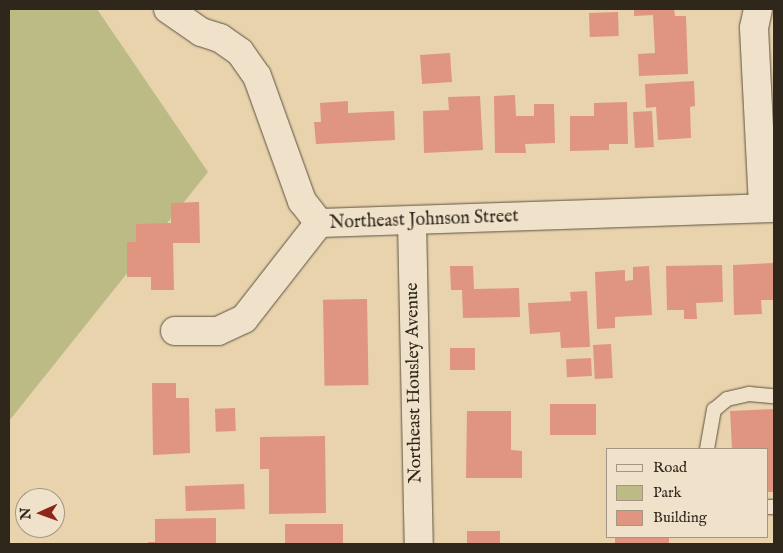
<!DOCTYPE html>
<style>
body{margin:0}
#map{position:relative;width:783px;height:553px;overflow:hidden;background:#e8d3ad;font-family:"IM FELL English",serif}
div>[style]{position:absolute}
.green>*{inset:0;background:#bcbb85}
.building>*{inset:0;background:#df9580;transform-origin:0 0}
.roads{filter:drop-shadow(0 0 1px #5e5240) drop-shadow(0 0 1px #5e5240)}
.lane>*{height:14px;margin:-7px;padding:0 7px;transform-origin:7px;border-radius:7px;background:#f0e2ca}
.street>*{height:28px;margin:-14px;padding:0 14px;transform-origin:14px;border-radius:14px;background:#f0e2ca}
span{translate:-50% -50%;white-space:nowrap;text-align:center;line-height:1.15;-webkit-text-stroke:4px #f0e2ca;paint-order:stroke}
.street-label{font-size:18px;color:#30271c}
.frame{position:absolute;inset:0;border:10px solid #30271c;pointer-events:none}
.legend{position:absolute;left:606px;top:448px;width:162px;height:90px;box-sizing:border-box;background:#f0e2ca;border:1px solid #a39784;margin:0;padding:6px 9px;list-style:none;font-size:15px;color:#30271c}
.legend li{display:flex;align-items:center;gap:10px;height:25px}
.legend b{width:25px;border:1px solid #a39784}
.north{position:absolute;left:15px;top:488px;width:50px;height:50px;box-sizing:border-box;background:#f0e2ca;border:1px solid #a39784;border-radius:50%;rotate:268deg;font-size:14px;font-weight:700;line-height:20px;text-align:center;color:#30271c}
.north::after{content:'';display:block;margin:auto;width:18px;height:22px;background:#8f2418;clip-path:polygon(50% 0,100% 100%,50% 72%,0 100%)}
</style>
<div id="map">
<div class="green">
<i style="clip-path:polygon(9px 9px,97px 9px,208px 172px,9px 421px)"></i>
</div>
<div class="building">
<i style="clip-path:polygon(634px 9px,674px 9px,675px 16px,686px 16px,688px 74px,639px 76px,638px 54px,655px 53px,653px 15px,634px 16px)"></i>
<i style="left:618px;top:12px;width:24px;height:29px;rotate:88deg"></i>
<i style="left:450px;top:53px;width:29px;height:30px;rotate:86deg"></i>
<i style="clip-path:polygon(694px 81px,695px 106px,690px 107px,691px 138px,658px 140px,656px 107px,646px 108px,645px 84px)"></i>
<i style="clip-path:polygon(515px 95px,516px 116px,534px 116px,534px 104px,554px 104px,555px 143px,525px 144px,526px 153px,495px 153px,494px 96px)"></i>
<i style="clip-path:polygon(480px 96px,483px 150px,424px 153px,423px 111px,449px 110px,448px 97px)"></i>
<i style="clip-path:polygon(348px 101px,348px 113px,394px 111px,395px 140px,316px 144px,314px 122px,321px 122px,320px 103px)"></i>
<i style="clip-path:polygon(627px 102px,628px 144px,609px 144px,609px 150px,570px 151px,570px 116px,594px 116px,594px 103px)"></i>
<i style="left:652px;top:111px;width:36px;height:19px;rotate:87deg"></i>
<i style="clip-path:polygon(199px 202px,200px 243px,173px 243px,174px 290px,151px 290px,151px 277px,127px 277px,127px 242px,136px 242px,136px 224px,171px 223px,171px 203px)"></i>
<i style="clip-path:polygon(774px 263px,774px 300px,761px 300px,762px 314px,734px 315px,733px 265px)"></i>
<i style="clip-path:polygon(722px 265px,723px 302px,696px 303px,697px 319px,684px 319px,684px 310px,667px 310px,666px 266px)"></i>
<i style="clip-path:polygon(450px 266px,473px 266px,474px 289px,519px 288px,520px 317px,463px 318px,462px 290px,451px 290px)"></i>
<i style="clip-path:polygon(649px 266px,652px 315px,615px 317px,615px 328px,597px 329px,595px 272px,625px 270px,625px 281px,633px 280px,633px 267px)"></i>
<i style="clip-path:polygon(587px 291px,590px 347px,561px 348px,560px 332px,530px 334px,528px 303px,571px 301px,570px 292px)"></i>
<i style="left:367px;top:299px;width:86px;height:44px;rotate:89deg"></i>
<i style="left:611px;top:344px;width:34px;height:18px;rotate:87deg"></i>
<i style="left:450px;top:348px;width:25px;height:22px"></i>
<i style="left:591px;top:358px;width:18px;height:25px;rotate:87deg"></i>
<i style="clip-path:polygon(152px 383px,176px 383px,176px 398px,189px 398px,190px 453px,153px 455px)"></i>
<i style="left:550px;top:404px;width:46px;height:31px"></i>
<i style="left:235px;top:408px;width:23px;height:20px;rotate:88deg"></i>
<i style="clip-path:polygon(774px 409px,774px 492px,767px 492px,767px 449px,732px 449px,730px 411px)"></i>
<i style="clip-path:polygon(467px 411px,511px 411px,511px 450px,522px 451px,522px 478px,466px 478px)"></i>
<i style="clip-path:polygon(325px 436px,326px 513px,269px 514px,269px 469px,260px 469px,260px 437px)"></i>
<i style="left:244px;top:484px;width:25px;height:59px;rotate:88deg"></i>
<i style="clip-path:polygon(216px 518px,216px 544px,148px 544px,148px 542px,155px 542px,155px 519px)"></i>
<i style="left:343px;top:524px;width:20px;height:58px;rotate:90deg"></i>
<i style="left:500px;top:531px;width:13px;height:33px;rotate:90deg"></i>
<i style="left:615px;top:537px;width:54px;height:7px"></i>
</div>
<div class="roads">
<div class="lane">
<i style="left:707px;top:449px;width:40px;rotate:-80deg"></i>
<i style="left:714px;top:410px;width:17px;rotate:-40deg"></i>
<i style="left:727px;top:399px;width:23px;rotate:-13deg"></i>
<i style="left:749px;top:394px;width:25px;rotate:5deg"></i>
<i style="left:767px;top:507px;width:7px"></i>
</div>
<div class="street">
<i style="left:168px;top:9px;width:40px;rotate:34.9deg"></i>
<i style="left:201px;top:32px;width:20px;rotate:18deg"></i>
<i style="left:220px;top:38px;width:24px;rotate:35deg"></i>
<i style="left:240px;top:52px;width:29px;rotate:55deg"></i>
<i style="left:257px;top:76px;width:133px;rotate:70.2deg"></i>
<i style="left:302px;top:201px;width:28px;rotate:52deg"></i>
<i style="left:758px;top:9px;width:19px;rotate:102deg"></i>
<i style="left:754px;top:28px;width:180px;rotate:87.1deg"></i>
<i style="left:412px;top:222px;width:322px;rotate:88.8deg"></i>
<i style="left:319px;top:223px;width:455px;rotate:-1.9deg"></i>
<i style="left:175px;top:331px;width:43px"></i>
<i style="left:218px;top:331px;width:29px;rotate:-25deg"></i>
<i style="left:244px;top:319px;width:122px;rotate:-52deg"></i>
</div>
</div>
<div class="street-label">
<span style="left:424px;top:221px;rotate:-2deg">Northeast Johnson Street</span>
<span style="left:415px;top:383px;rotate:-91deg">Northeast Housley Avenue</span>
</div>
<div class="frame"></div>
<ul class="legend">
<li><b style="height:6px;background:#f0e2ca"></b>Road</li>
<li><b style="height:14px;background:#bcbb85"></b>Park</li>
<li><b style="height:14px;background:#df9580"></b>Building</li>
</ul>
<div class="north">N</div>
</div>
